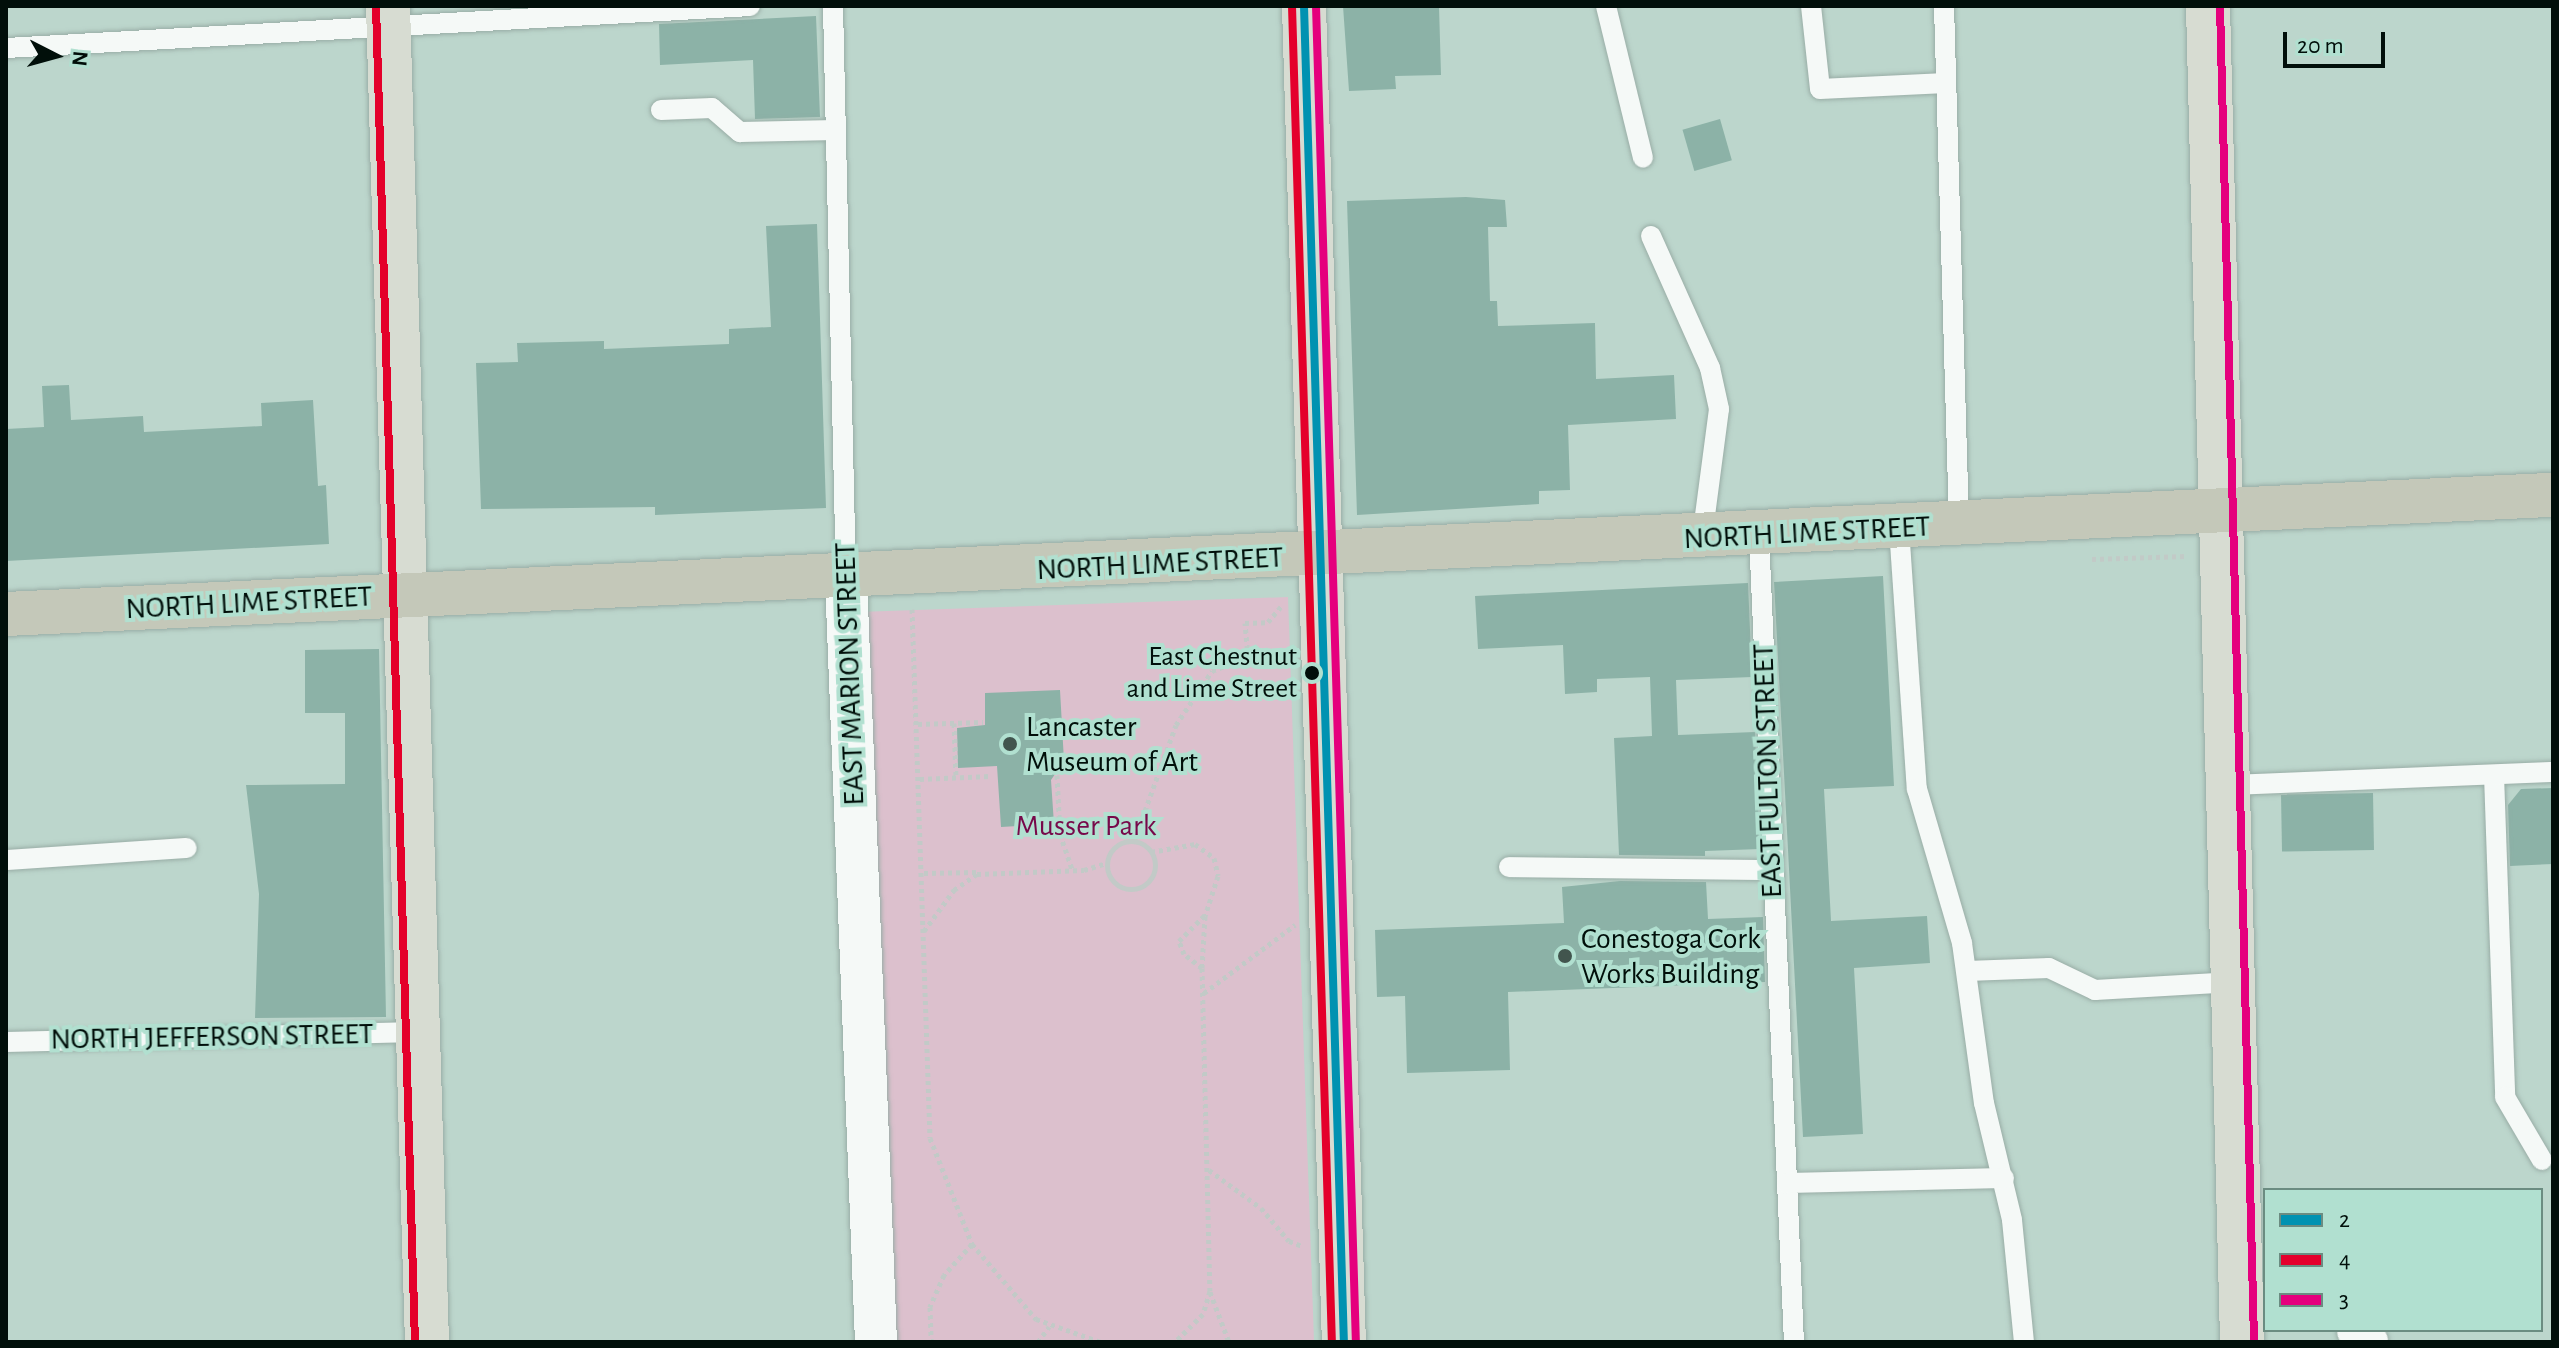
<!DOCTYPE html>
<style>
body{margin:0}
#map{position:relative;width:2559px;height:1348px;overflow:hidden;background:#bcd6cc;font-family:"Alegreya Sans",sans-serif}
div>[style]{position:absolute}
.green>*{inset:0;background:#dcc0cd;transform-origin:0 0}
.building>*{inset:0;background:#8cb2a7;transform-origin:0 0}
.path>*{height:5px;margin-top:-2.5px;transform-origin:0;background:repeating-linear-gradient(90deg,#c2cac7 0 4px,transparent 0 8px)}
.path>.ring{margin:-2.5px;padding:0;box-sizing:content-box;background:none;border:5px solid #c2cac7;border-radius:50%}
.roads{filter:drop-shadow(0 0 2px #99ada6) drop-shadow(0 0 2px #99ada6)}
.lane>*{height:20px;margin:-10px;padding:0 10px;transform-origin:10px;border-radius:10px;background:#f5f9f7}
.street>*{height:42px;margin:-21px;padding:0 21px;transform-origin:21px;border-radius:21px;background:#f5f9f7}
.primary>*{height:44px;margin:-22px;padding:0 22px;transform-origin:22px;border-radius:22px;background:#d7dcd2}
.highway>*{height:44px;margin:-22px;padding:0 22px;transform-origin:22px;border-radius:22px;background:#c4c8b9}
.bus-1>*{height:8px;margin:-4px;padding:0 4px;transform-origin:4px;border-radius:4px;background:#0092b1}
.bus-2>*{height:8px;margin:-4px;padding:0 4px;transform-origin:4px;border-radius:4px;background:#e4002b}
.bus-3>*{height:8px;margin:-4px;padding:0 4px;transform-origin:4px;border-radius:4px;background:#e5007d}
.dots>*{width:22px;height:22px;translate:-50% -50%;box-sizing:border-box;border:4px solid #b1e0d0;border-radius:50%}
span{translate:-50% -50%;white-space:nowrap;text-align:center;line-height:1.15;-webkit-text-stroke:8px #b1e0d0;paint-order:stroke}
.bus-label{font-size:28px;color:#010f0a}
.right{translate:-100% -50%;text-align:right}
.street-label{font-size:30px;color:#010f0a}
.poi-label{font-size:30px;color:#010f0a}
.left{translate:0 -50%;text-align:left}
.park-label{font-size:30px;color:#77094a}
.frame{position:absolute;inset:0;border:8px solid #010f0a;pointer-events:none}
.legend{position:absolute;left:2263px;top:1188px;width:280px;height:144px;box-sizing:border-box;background:#b1e0d0;border:2px solid #6b8c81;margin:0;padding:10px 14px;list-style:none;font-size:24px;color:#010f0a}
.legend li{display:flex;align-items:center;gap:16px;height:40px}
.legend b{width:40px;border:2px solid #6b8c81}
.north{position:absolute;left:16px;top:16px;width:80px;height:80px;-webkit-text-stroke:6px #b1e0d0;paint-order:stroke;rotate:96deg;font-size:22px;font-weight:700;line-height:32px;text-align:center;color:#010f0a}
.north::after{content:'';display:block;margin:auto;width:28px;height:36px;background:#010f0a;clip-path:polygon(50% 0,100% 100%,50% 72%,0 100%)}
.scale{position:absolute;left:2283px;top:32px;width:102px;height:36px;box-sizing:border-box;border:4px solid #010f0a;border-top:0;padding-left:10px;font-size:24px;line-height:28px;white-space:nowrap;color:#010f0a;-webkit-text-stroke:6px #b1e0d0;paint-order:stroke}
</style>
<div id="map">
<div class="green">
<i style="left:1288px;top:597px;width:745px;height:423px;rotate:88deg"></i>
</div>
<div class="building">
<i style="clip-path:polygon(1343px 6px,1439px 6px,1441px 75px,1395px 76px,1396px 89px,1349px 91px)"></i>
<i style="clip-path:polygon(816px 16px,820px 117px,755px 119px,753px 60px,660px 65px,659px 24px)"></i>
<i style="left:1720px;top:119px;width:43px;height:39px;rotate:74deg"></i>
<i style="clip-path:polygon(1466px 197px,1505px 200px,1507px 227px,1488px 227px,1490px 301px,1497px 301px,1498px 326px,1595px 323px,1596px 379px,1674px 375px,1676px 419px,1568px 425px,1570px 490px,1539px 491px,1539px 504px,1357px 515px,1347px 201px)"></i>
<i style="clip-path:polygon(817px 224px,826px 508px,655px 515px,655px 507px,481px 509px,476px 363px,518px 362px,517px 343px,604px 341px,604px 349px,729px 344px,729px 329px,771px 327px,766px 226px)"></i>
<i style="clip-path:polygon(69px 385px,71px 420px,143px 416px,144px 432px,262px 426px,261px 403px,313px 400px,318px 486px,326px 485px,329px 544px,6px 561px,6px 429px,44px 427px,42px 386px)"></i>
<i style="clip-path:polygon(1883px 576px,1894px 786px,1824px 789px,1831px 921px,1927px 916px,1930px 963px,1854px 968px,1863px 1134px,1803px 1137px,1774px 582px)"></i>
<i style="clip-path:polygon(1748px 583px,1752px 677px,1676px 680px,1678px 735px,1755px 732px,1760px 849px,1705px 851px,1705px 856px,1619px 855px,1614px 738px,1652px 736px,1650px 677px,1597px 679px,1597px 692px,1565px 694px,1563px 645px,1478px 649px,1475px 596px)"></i>
<i style="clip-path:polygon(379px 649px,386px 1017px,255px 1018px,259px 894px,246px 785px,345px 784px,345px 713px,305px 713px,305px 650px)"></i>
<i style="clip-path:polygon(1060px 690px,1064px 761px,1051px 780px,1054px 824px,1001px 827px,997px 766px,958px 768px,957px 728px,985px 725px,985px 693px)"></i>
<i style="clip-path:polygon(2553px 788px,2553px 864px,2510px 866px,2508px 805px,2521px 789px)"></i>
<i style="left:2373px;top:793px;width:57px;height:92px;rotate:89deg"></i>
<i style="clip-path:polygon(1620px 881px,1706px 882px,1708px 919px,1763px 917px,1765px 982px,1508px 992px,1510px 1070px,1407px 1073px,1405px 996px,1377px 997px,1375px 930px,1564px 923px,1562px 887px)"></i>
</div>
<div class="path">
<i style="left:2092px;top:559px;width:94px;rotate:-1.8deg"></i>
<i style="left:912px;top:609px;width:529px;rotate:88.05deg"></i>
<i style="left:930px;top:1138px;width:114px;rotate:68.4deg"></i>
<i style="left:972px;top:1244px;width:42px;rotate:132.1deg"></i>
<i style="left:944px;top:1275px;width:35px;rotate:114deg"></i>
<i style="left:930px;top:1307px;width:35px;rotate:88deg"></i>
<i style="left:954px;top:723px;width:55px;rotate:87.9deg"></i>
<i style="left:918px;top:724px;width:65px;rotate:-1.8deg"></i>
<i style="left:1057px;top:775px;width:59px;rotate:87.1deg"></i>
<i style="left:1060px;top:834px;width:39px;rotate:71deg"></i>
<i style="left:920px;top:779px;width:70px;rotate:-2.5deg"></i>
<i style="left:1134px;top:841px;width:123px;rotate:-70.1deg"></i>
<i style="left:1176px;top:725px;width:65px;rotate:-56.3deg"></i>
<i style="left:1212px;top:671px;width:39px;rotate:-21deg"></i>
<i style="left:1248px;top:657px;width:34px;rotate:-95deg"></i>
<i style="left:1245px;top:623px;width:23px;rotate:-2deg"></i>
<i style="left:1268px;top:622px;width:23px;rotate:-50deg"></i>
<i class="ring" style="left:1107px;top:841px;width:43px;height:43px"></i>
<i style="left:1151px;top:852px;width:45px;rotate:-10.3deg"></i>
<i style="left:1195px;top:844px;width:24px;rotate:36deg"></i>
<i style="left:1214px;top:858px;width:18px;rotate:77deg"></i>
<i style="left:1218px;top:876px;width:42px;rotate:108deg"></i>
<i style="left:1205px;top:916px;width:52px;rotate:93.3deg"></i>
<i style="left:1202px;top:968px;width:323px;rotate:88.6deg"></i>
<i style="left:1210px;top:1291px;width:24px;rotate:107deg"></i>
<i style="left:1203px;top:1314px;width:38px;rotate:135deg"></i>
<i style="left:924px;top:873px;width:55px;rotate:-1deg"></i>
<i style="left:924px;top:931px;width:51px;rotate:-53.8deg"></i>
<i style="left:954px;top:890px;width:28px;rotate:-35deg"></i>
<i style="left:977px;top:874px;width:107px;rotate:-2.1deg"></i>
<i style="left:1084px;top:870px;width:24px;rotate:-17deg"></i>
<i style="left:1202px;top:968px;width:23px;rotate:-142deg"></i>
<i style="left:1184px;top:954px;width:14px;rotate:-111deg"></i>
<i style="left:1179px;top:941px;width:37px;rotate:-45deg"></i>
<i style="left:1204px;top:993px;width:114px;rotate:-36.8deg"></i>
<i style="left:1209px;top:1170px;width:64px;rotate:36.2deg"></i>
<i style="left:1261px;top:1208px;width:43px;rotate:49.7deg"></i>
<i style="left:1289px;top:1241px;width:14px;rotate:21deg"></i>
<i style="left:972px;top:1244px;width:99px;rotate:49.5deg"></i>
<i style="left:1036px;top:1319px;width:69px;rotate:19.5deg"></i>
<i style="left:1210px;top:1292px;width:53px;rotate:69.2deg"></i>
<i style="left:1038px;top:1342px;width:19px;rotate:-54deg"></i>
</div>
<div class="roads">
<div class="lane">
<i style="left:833px;top:6px;width:572px;rotate:88.7deg"></i>
<i style="left:1606px;top:6px;width:156px;rotate:76.3deg"></i>
<i style="left:1811px;top:6px;width:83px;rotate:83.8deg"></i>
<i style="left:1820px;top:89px;width:126px;rotate:-2.7deg"></i>
<i style="left:1944px;top:6px;width:519px;rotate:88.34deg"></i>
<i style="left:6px;top:48px;width:745px;rotate:-3.23deg"></i>
<i style="left:661px;top:110px;width:51px;rotate:-2.2deg"></i>
<i style="left:712px;top:108px;width:37px;rotate:41deg"></i>
<i style="left:740px;top:132px;width:96px;rotate:-1.2deg"></i>
<i style="left:1651px;top:236px;width:145px;rotate:65.9deg"></i>
<i style="left:1710px;top:368px;width:42px;rotate:77.6deg"></i>
<i style="left:1719px;top:409px;width:130px;rotate:97.5deg"></i>
<i style="left:1899px;top:528px;width:262px;rotate:86.1deg"></i>
<i style="left:1917px;top:789px;width:160px;rotate:73.7deg"></i>
<i style="left:1962px;top:943px;width:162px;rotate:82.2deg"></i>
<i style="left:1984px;top:1103px;width:120px;rotate:76.5deg"></i>
<i style="left:2012px;top:1220px;width:123px;rotate:84.4deg"></i>
<i style="left:1759px;top:535px;width:808px;rotate:87.52deg"></i>
<i style="left:2494px;top:775px;width:322px;rotate:88deg"></i>
<i style="left:2505px;top:1097px;width:73px;rotate:59.6deg"></i>
<i style="left:2229px;top:785px;width:324px;rotate:-2.3deg"></i>
<i style="left:6px;top:860px;width:181px;rotate:-3.8deg"></i>
<i style="left:1509px;top:867px;width:263px;rotate:0.7deg"></i>
<i style="left:1967px;top:971px;width:82px;rotate:-2.1deg"></i>
<i style="left:2049px;top:968px;width:51px;rotate:25.6deg"></i>
<i style="left:2095px;top:990px;width:139px;rotate:-3.3deg"></i>
<i style="left:6px;top:1042px;width:411px;rotate:-1.4deg"></i>
<i style="left:1787px;top:1183px;width:217px;rotate:-1.3deg"></i>
</div>
<div class="street">
<i style="left:846px;top:579px;width:764px;rotate:87.75deg"></i>
<i style="left:2358px;top:1330px;width:15px;rotate:53deg"></i>
</div>
<div class="primary">
<i style="left:388px;top:6px;width:1337px;rotate:88.33deg"></i>
<i style="left:1304px;top:6px;width:1337px;rotate:88.29deg"></i>
<i style="left:2208px;top:6px;width:1336px;rotate:88.54deg"></i>
</div>
<div class="highway">
<i style="left:6px;top:614px;width:2550px;rotate:-2.68deg"></i>
</div>
</div>
<div class="bus-1">
<i style="left:1304px;top:6px;width:1337px;rotate:88.29deg"></i>
</div>
<div class="bus-2">
<i style="left:376px;top:6px;width:1337px;rotate:88.33deg"></i>
<i style="left:1292px;top:6px;width:1337px;rotate:88.29deg"></i>
</div>
<div class="bus-3">
<i style="left:1316px;top:6px;width:1337px;rotate:88.29deg"></i>
<i style="left:2220px;top:6px;width:1336px;rotate:88.54deg"></i>
</div>
<div class="dots">
<i style="left:1312px;top:673px;background:#010f0a"></i>
<i style="left:1010px;top:744px;background:#42554e"></i>
<i style="left:1565px;top:956px;background:#42554e"></i>
</div>
<div class="bus-label">
<span class="right" style="left:1297px;top:673px">East Chestnut<br>and Lime Street</span>
</div>
<div class="street-label">
<span style="left:1807px;top:533px;rotate:-3deg">NORTH LIME STREET</span>
<span style="left:1160px;top:564px;rotate:-3deg">NORTH LIME STREET</span>
<span style="left:249px;top:603px;rotate:-3deg">NORTH LIME STREET</span>
<span style="left:850px;top:674px;rotate:-92deg">EAST MARION STREET</span>
<span style="left:1768px;top:771px;rotate:-92deg">EAST FULTON STREET</span>
<span style="left:212px;top:1037px;rotate:-1deg">NORTH JEFFERSON STREET</span>
</div>
<div class="poi-label">
<span class="left" style="left:1026px;top:744px">Lancaster<br>Museum of Art</span>
<span class="left" style="left:1581px;top:956px">Conestoga Cork<br>Works Building</span>
</div>
<div class="park-label">
<span style="left:1086px;top:826px">Musser Park</span>
</div>
<div class="frame"></div>
<ul class="legend">
<li><b style="height:10px;background:#0092b1"></b>2</li>
<li><b style="height:10px;background:#e4002b"></b>4</li>
<li><b style="height:10px;background:#e5007d"></b>3</li>
</ul>
<div class="north">N</div>
<div class="scale">20 m</div>
</div>
